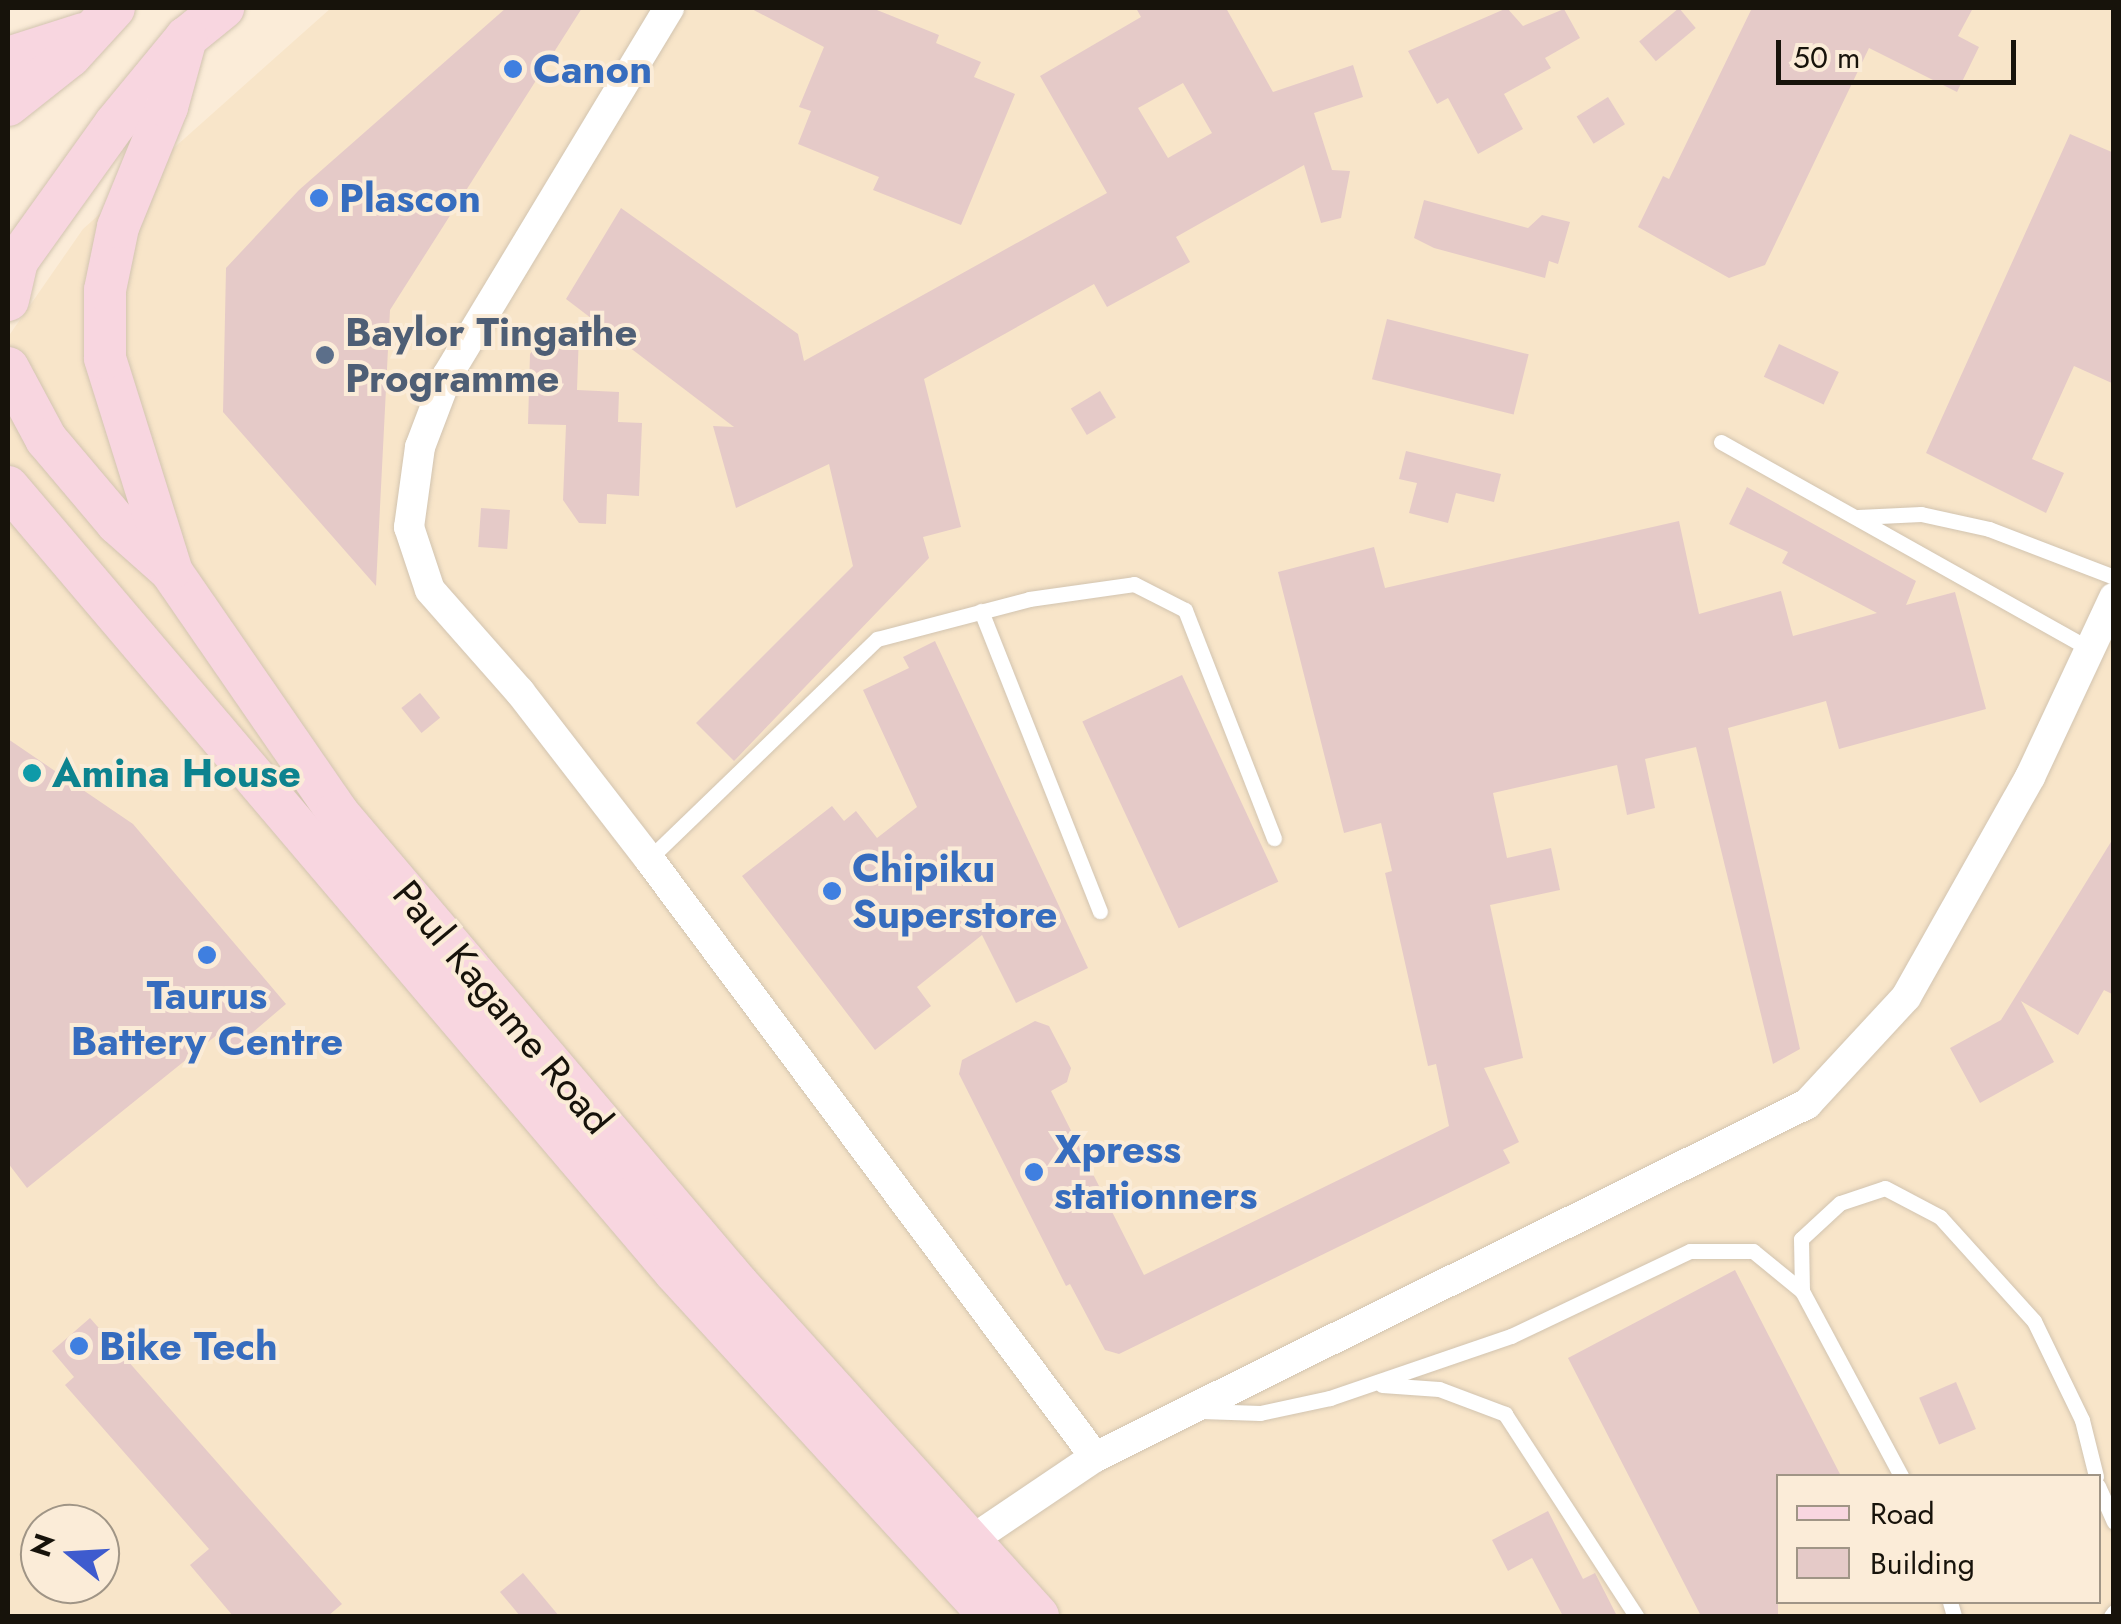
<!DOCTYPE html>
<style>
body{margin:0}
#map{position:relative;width:2121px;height:1624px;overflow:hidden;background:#fbecd8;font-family:Jost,sans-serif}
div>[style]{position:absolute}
.built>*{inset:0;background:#f8e5c9}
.building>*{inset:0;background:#e5cac8;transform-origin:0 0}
.roads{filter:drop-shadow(0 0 2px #d2c4b0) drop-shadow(0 0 2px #d2c4b0)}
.lane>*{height:15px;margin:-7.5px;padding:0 7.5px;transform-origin:7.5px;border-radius:7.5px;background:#fff}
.street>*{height:30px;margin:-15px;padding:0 15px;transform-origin:15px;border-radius:15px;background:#fff}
.secondary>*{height:42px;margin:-21px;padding:0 21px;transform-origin:21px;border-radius:21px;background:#f8d6e0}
.dots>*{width:28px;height:28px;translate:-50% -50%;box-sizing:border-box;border:5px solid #fbecd8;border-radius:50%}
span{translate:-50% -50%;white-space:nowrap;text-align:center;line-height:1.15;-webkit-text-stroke:8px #fbecd8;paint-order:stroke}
.shop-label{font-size:40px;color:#366cbe;font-weight:700}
.left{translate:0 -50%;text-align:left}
.service-label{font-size:40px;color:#4e5e75;font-weight:700}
.culture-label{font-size:40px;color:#0d838f;font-weight:700}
.street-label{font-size:40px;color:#17130b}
.frame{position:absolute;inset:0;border:10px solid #17130b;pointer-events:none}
.legend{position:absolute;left:1776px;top:1474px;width:325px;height:130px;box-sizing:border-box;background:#fbecd8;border:2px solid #a09586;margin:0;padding:12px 18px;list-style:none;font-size:30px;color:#17130b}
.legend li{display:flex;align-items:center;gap:20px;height:50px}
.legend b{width:50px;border:2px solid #a09586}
.north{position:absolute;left:20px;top:1504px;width:100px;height:100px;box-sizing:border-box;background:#fbecd8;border:2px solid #a09586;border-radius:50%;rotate:288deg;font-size:28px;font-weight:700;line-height:40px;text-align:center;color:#17130b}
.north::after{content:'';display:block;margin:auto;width:35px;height:45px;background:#3e5bce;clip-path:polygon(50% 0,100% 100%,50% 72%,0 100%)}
.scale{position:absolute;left:1776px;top:40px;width:240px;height:45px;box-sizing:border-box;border:5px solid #17130b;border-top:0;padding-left:12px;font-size:30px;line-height:35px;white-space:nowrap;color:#17130b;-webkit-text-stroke:8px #fbecd8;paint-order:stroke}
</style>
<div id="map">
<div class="built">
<i style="clip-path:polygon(evenodd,331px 8px,2113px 8px,2113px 1616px,8px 1616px,8px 337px,83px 229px,331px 8px,1778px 1476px,2098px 1476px,2098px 1602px,1778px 1602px,1778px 1476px,331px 8px,40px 1524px,100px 1524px,100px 1584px,40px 1584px,40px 1524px)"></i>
</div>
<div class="building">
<i style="clip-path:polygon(506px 8px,582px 8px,390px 310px,376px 586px,223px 412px,226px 268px,299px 190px)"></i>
<i style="clip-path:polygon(750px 8px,872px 8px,939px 35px,936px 43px,981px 62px,974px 77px,1015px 94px,961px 225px,873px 190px,879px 177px,798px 144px,811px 111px,799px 107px,824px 47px)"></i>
<i style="clip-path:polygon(evenodd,1136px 8px,1226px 8px,1273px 92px,1353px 65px,1363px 97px,1314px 113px,1332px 170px,1350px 171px,1341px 218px,1321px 223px,1304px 165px,1176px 237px,1190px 262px,1107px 307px,1094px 284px,924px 379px,961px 527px,923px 537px,929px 558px,734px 761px,696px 723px,853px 566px,829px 464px,736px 508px,713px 426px,734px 427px,566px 299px,621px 208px,798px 334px,804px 361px,1107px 193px,1040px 76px,1141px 17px,1136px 8px,1183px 83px,1212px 133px,1168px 158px,1138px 108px,1183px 83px)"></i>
<i style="clip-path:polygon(1507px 8px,1523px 26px,1564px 9px,1580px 38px,1545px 58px,1551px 68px,1504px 94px,1523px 129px,1478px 154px,1448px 98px,1437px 104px,1408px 51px)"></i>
<i style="left:1679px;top:8px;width:26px;height:52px;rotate:50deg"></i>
<i style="clip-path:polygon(1752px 8px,1973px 8px,1958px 36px,1979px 47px,1957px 92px,1869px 48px,1765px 265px,1729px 278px,1638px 227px,1663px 176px,1669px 179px)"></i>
<i style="left:1608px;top:97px;width:32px;height:37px;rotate:58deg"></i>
<i style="clip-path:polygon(2070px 134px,2114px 153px,2114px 384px,2074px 366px,2032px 459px,2064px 473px,2046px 513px,1926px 453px)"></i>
<i style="clip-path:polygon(1424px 200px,1528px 228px,1542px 215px,1570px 222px,1558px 264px,1549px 261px,1545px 278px,1434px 248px,1414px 238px)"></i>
<i style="left:1387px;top:319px;width:146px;height:62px;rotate:14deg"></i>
<i style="clip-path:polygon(547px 332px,579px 333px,577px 390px,619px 392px,618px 422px,642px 423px,639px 496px,607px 494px,606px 524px,579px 523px,563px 500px,566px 425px,528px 424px,530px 354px)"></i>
<i style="left:1779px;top:344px;width:66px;height:36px;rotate:25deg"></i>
<i style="left:1100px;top:391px;width:31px;height:34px;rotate:59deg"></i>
<i style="clip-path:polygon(1406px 451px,1501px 474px,1494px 502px,1456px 493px,1448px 523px,1409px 513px,1417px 483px,1399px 479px)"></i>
<i style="clip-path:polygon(1747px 487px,1916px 581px,1906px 605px,1955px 592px,1986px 709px,1839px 749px,1826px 701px,1728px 728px,1800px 1049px,1773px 1064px,1696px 747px,1645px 759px,1655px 808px,1627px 815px,1617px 765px,1493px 793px,1507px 858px,1551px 848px,1560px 890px,1490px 905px,1523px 1058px,1484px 1068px,1519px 1142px,1503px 1150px,1510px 1163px,1119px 1354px,1105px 1350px,1070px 1284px,1066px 1286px,959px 1074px,962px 1060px,1035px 1021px,1049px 1026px,1071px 1068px,1067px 1082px,1051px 1091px,1144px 1275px,1449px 1126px,1436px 1064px,1428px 1066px,1385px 873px,1392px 871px,1381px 823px,1344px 833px,1278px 572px,1374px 547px,1385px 588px,1679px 521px,1699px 614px,1781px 591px,1793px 636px,1877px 613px,1782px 563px,1788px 552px,1729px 524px)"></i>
<i style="left:481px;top:508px;width:29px;height:39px;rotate:4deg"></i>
<i style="clip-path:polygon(935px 641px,1088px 968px,1016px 1003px,982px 935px,917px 987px,931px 1006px,875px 1050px,742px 876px,832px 806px,844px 821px,856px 811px,877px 838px,917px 807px,863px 690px,909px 668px,903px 657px)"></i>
<i style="left:1182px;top:675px;width:228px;height:110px;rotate:65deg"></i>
<i style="left:420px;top:693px;width:32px;height:24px;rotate:51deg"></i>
<i style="clip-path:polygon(8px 739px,133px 824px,286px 1004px,232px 1050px,218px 1034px,27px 1188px,8px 1163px)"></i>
<i style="clip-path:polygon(2114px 837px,2114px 995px,2104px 990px,2078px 1035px,2021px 1001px,2054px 1062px,1980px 1103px,1950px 1048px,2001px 1020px)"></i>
<i style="clip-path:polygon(1735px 1270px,1841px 1476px,1778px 1476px,1778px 1616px,1701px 1616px,1568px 1358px)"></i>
<i style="clip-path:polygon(90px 1318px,342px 1604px,328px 1616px,233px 1616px,190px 1565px,209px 1549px,65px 1385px,74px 1377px,52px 1351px)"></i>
<i style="left:1956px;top:1382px;width:51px;height:40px;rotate:67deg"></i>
<i style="clip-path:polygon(1548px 1511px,1583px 1579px,1595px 1573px,1617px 1616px,1563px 1616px,1532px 1558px,1508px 1571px,1492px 1540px)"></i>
<i style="clip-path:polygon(523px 1573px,559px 1616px,520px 1616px,500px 1592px)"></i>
</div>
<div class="roads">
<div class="lane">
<i style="left:1721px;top:442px;width:423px;rotate:29.3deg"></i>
<i style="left:1858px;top:517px;width:63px;rotate:-2.7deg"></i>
<i style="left:1921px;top:514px;width:70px;rotate:12.4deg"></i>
<i style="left:1989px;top:529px;width:134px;rotate:21deg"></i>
<i style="left:981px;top:611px;width:323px;rotate:68.4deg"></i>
<i style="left:649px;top:859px;width:317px;rotate:-44deg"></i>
<i style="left:877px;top:639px;width:157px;rotate:-14.7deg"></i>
<i style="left:1029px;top:599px;width:106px;rotate:-8.1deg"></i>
<i style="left:1134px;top:584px;width:57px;rotate:27deg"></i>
<i style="left:1185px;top:610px;width:245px;rotate:68.7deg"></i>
<i style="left:1802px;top:1291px;width:52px;rotate:-91.1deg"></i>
<i style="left:1801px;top:1239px;width:53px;rotate:-42.7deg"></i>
<i style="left:1840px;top:1203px;width:47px;rotate:-18.4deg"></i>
<i style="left:1885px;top:1188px;width:62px;rotate:27.8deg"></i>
<i style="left:1940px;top:1217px;width:140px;rotate:47.9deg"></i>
<i style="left:2034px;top:1321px;width:110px;rotate:64.1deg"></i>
<i style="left:2082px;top:1420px;width:58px;rotate:76deg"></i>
<i style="left:1382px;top:1385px;width:57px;rotate:4deg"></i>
<i style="left:1439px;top:1389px;width:71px;rotate:20.7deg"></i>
<i style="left:1505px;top:1414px;width:241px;rotate:57deg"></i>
<i style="left:1201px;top:1411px;width:59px;rotate:1.9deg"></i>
<i style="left:1260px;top:1413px;width:72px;rotate:-12.1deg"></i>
<i style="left:1330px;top:1398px;width:191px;rotate:-18.9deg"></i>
<i style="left:1511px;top:1336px;width:198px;rotate:-25.4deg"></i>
<i style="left:1690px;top:1251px;width:63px"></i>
<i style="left:1753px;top:1251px;width:63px;rotate:39.2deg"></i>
<i style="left:1802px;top:1291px;width:210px;rotate:61.8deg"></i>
<i style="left:2098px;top:1486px;width:39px;rotate:66deg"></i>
<i style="left:1950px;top:1602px;width:15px;rotate:74deg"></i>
<i style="left:2111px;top:1616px;width:5px;rotate:-53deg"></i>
</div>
<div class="street">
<i style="left:669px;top:8px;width:430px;rotate:121.1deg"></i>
<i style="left:447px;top:376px;width:76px;rotate:110.8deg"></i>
<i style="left:420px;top:447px;width:81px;rotate:97.8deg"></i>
<i style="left:409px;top:527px;width:66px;rotate:71.6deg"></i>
<i style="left:430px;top:590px;width:136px;rotate:48.6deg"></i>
<i style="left:520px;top:692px;width:211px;rotate:52.3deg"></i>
<i style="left:649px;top:859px;width:746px;rotate:53.28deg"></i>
<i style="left:957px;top:1550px;width:166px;rotate:-34deg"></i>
<i style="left:1095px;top:1457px;width:795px;rotate:-26.37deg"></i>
<i style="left:1807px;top:1104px;width:146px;rotate:-47.2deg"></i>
<i style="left:1906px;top:997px;width:253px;rotate:-60.6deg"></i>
<i style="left:2030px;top:777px;width:198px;rotate:-64.9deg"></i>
</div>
<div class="secondary">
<i style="left:8px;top:58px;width:79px;rotate:-17.7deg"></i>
<i style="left:8px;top:105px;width:79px;rotate:-38.3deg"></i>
<i style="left:70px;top:56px;width:65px;rotate:-47.5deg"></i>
<i style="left:8px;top:300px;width:40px;rotate:-77deg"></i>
<i style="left:17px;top:261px;width:168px;rotate:-54.4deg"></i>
<i style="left:115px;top:124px;width:112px;rotate:-50.5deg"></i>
<i style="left:186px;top:38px;width:48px;rotate:-39deg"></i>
<i style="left:8px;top:368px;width:81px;rotate:61.8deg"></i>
<i style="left:46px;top:439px;width:110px;rotate:49.8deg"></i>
<i style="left:117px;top:523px;width:72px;rotate:41.6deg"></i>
<i style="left:171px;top:571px;width:293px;rotate:55.4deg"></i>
<i style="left:337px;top:812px;width:618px;rotate:49.66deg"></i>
<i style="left:737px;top:1283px;width:449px;rotate:47.9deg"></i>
<i style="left:8px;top:487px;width:1030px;rotate:49.65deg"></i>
<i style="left:675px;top:1272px;width:466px;rotate:47.5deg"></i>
<i style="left:171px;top:569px;width:221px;rotate:-107.4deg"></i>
<i style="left:105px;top:358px;width:68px;rotate:-90deg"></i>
<i style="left:105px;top:290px;width:64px;rotate:-78.3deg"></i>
<i style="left:118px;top:227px;width:130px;rotate:-67.8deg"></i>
<i style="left:167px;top:107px;width:72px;rotate:-74.6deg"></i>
</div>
</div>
<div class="dots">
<i style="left:513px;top:69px;background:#3f7fe0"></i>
<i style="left:319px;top:198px;background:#3f7fe0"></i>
<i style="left:325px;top:355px;background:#5c6f8a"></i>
<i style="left:32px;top:773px;background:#0f9aa8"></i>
<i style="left:832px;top:891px;background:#3f7fe0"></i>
<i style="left:207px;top:955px;background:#3f7fe0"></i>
<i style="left:1034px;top:1172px;background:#3f7fe0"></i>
<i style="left:79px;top:1346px;background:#3f7fe0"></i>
</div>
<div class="shop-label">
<span class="left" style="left:533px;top:69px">Canon</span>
<span class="left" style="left:339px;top:198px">Plascon</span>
<span class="left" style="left:852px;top:891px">Chipiku<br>Superstore</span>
<span style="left:207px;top:1018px">Taurus<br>Battery Centre</span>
<span class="left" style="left:1054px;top:1172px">Xpress<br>stationners</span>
<span class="left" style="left:99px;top:1346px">Bike Tech</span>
</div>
<div class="service-label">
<span class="left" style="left:345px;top:355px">Baylor Tingathe<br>Programme</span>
</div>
<div class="culture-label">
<span class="left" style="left:52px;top:773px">Amina House</span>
</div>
<div class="street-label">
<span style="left:503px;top:1007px;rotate:50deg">Paul Kagame Road</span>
</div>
<div class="frame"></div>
<ul class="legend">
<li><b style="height:12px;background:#f8d6e0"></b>Road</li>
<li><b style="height:28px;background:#e5cac8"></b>Building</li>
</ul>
<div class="north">N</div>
<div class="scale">50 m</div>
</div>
